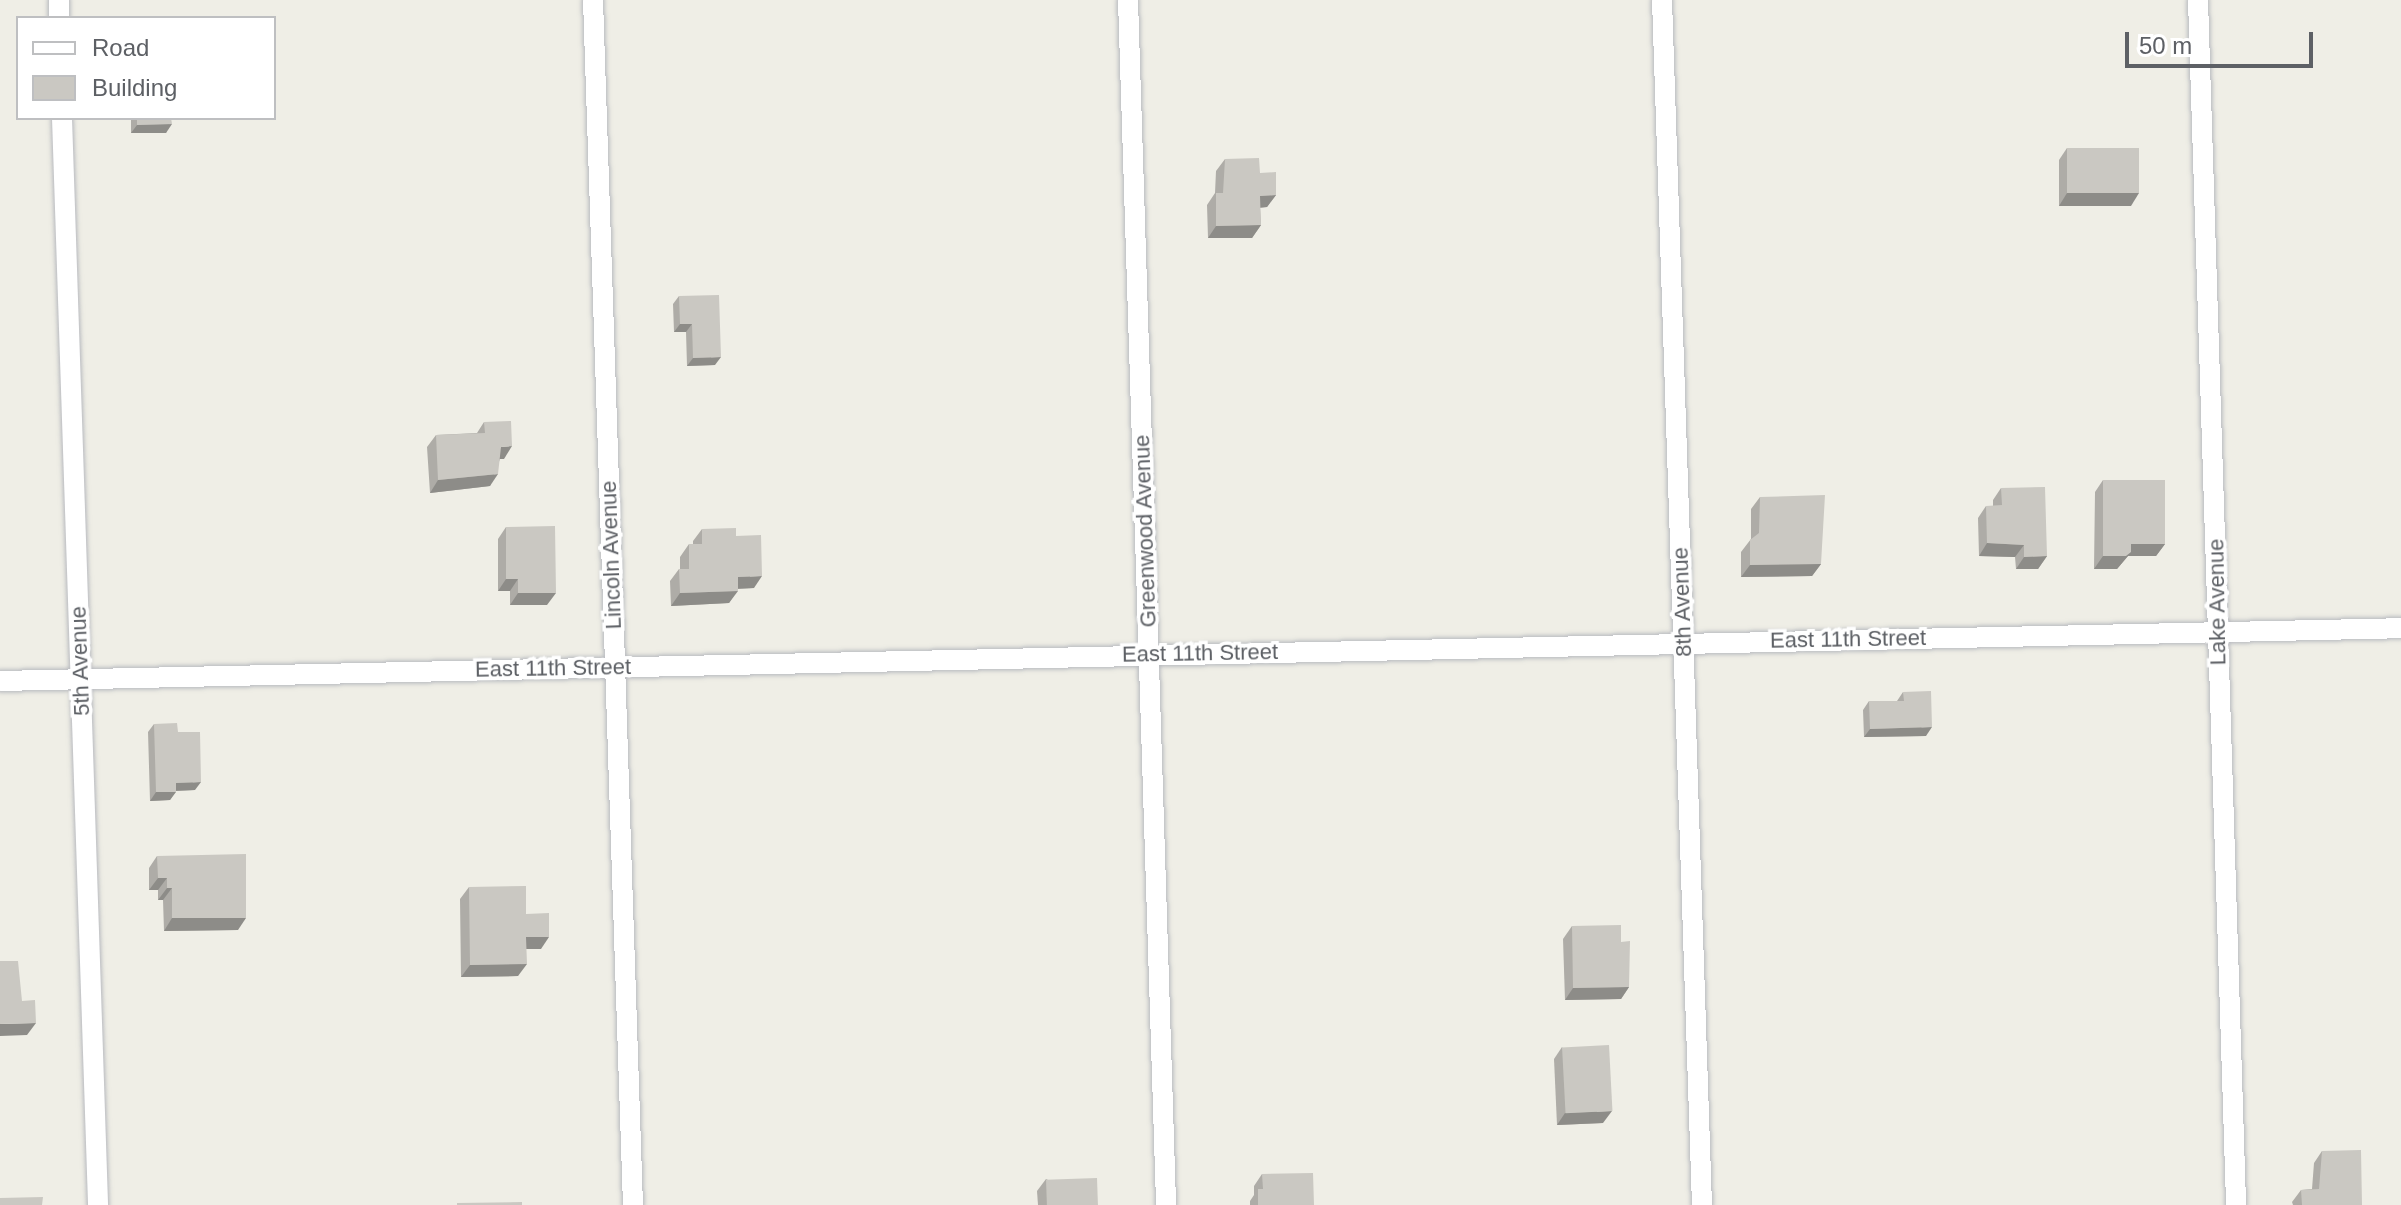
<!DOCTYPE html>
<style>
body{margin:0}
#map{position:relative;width:2401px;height:1205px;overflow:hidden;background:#efeee6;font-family:Arial,sans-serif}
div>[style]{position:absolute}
.roads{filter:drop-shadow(0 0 2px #b8babf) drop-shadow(0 0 2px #b8babf)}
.street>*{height:20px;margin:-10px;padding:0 10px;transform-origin:10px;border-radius:10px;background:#fff}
.wall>*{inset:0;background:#aeaca7}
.shaded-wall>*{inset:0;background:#8d8c88}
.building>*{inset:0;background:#cac8c2;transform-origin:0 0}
span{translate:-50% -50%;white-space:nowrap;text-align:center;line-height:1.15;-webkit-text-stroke:7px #fff;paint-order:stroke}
.street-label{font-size:22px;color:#5d6065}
.legend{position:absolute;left:16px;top:16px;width:260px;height:104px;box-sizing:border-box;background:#fff;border:2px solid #bebfc1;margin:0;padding:10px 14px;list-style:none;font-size:24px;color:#5d6065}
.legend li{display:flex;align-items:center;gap:16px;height:40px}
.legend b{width:40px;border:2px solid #bebfc1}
.scale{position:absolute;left:2125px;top:32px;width:188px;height:36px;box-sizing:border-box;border:4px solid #5d6065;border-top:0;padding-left:10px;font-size:24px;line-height:28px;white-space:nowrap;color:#5d6065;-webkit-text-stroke:6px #fff;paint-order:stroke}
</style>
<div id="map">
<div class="roads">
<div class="street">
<i style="left:59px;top:0;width:18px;rotate:90deg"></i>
<i style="left:593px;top:0;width:1206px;rotate:88.1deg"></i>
<i style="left:1128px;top:0;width:1206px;rotate:88.19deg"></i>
<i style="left:1662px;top:0;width:1206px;rotate:88.1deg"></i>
<i style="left:2198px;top:0;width:1206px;rotate:88.19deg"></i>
<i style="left:62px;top:118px;width:1088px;rotate:88.1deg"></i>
<i style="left:0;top:681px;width:2402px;rotate:-1.26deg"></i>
</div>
</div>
<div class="wall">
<i style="clip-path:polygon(123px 118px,171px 118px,166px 133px,131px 133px,131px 120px,123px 120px)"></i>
<i style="clip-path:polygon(2067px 148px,2131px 206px,2059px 206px,2059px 160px)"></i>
<i style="clip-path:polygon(1225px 159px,1260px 173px,1276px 195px,1267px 207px,1260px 208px,1261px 225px,1252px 238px,1208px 238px,1207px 205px,1215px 193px,1216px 171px)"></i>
<i style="clip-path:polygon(679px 296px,715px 365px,687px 366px,686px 332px,674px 332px,673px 304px)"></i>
<i style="clip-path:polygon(484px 422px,504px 459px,500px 459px,490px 486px,430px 493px,427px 447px,436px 435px,477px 433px)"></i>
<i style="clip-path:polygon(2103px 480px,2165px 544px,2156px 556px,2128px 556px,2117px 569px,2094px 569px,2095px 492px)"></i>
<i style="clip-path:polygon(2001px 488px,2047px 556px,2038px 569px,2016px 569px,2015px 557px,1979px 556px,1978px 518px,1986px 506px,1993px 506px,1993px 500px)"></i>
<i style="clip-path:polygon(1760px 497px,1821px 564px,1812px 576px,1741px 577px,1741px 552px,1751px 539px,1751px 509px)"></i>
<i style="clip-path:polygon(506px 527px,547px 605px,510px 605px,510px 591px,498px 591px,498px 539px)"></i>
<i style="clip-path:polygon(702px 529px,736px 536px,754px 588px,738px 589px,729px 603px,671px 606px,670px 581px,679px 569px,680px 569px,680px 557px,689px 544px,693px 544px,693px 541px)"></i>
<i style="clip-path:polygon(1903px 692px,1926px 736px,1864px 737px,1863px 710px,1869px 701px,1897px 701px)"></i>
<i style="clip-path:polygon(154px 724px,178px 732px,195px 790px,176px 791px,170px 800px,150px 801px,148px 732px)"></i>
<i style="clip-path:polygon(157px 856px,238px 930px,164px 931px,163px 900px,158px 900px,158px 890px,149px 890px,149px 868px)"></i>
<i style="clip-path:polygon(469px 887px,526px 914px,541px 949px,526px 949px,518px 976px,461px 977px,460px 899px)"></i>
<i style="clip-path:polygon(1572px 926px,1629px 987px,1621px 999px,1565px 1000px,1563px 939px)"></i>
<i style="clip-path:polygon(1562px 1047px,1603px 1123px,1557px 1125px,1554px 1059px)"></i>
<i style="clip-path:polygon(2322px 1151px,2362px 1205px,2293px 1205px,2292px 1202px,2301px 1190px,2312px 1189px,2314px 1163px)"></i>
<i style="clip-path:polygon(1262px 1174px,1314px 1205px,1250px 1205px,1250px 1201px,1254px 1195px,1254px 1186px)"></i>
<i style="clip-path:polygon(1046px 1179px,1098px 1205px,1038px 1205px,1037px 1191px)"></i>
</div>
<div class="shaded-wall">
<i style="clip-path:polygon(172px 124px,166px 133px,131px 133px,137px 125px)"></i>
<i style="clip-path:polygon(2067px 193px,2139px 193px,2131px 206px,2059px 206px)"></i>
<i style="clip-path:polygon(1276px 195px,1267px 207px,1251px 208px,1260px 196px)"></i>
<i style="clip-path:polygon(1261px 225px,1252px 238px,1208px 238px,1216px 226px)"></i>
<i style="clip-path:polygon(680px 324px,692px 324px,686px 332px,674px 332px)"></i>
<i style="clip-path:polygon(721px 357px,715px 365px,687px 366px,693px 358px)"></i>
<i style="clip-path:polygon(512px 446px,504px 459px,492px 459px,501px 447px)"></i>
<i style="clip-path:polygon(498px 474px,490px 486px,430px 493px,438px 480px)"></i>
<i style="clip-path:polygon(1987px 543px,2024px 545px,2015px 557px,1979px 556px)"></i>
<i style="clip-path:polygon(2131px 544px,2165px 544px,2156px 556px,2128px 556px,2117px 569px,2094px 569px,2103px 556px)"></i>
<i style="clip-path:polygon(2047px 556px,2038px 569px,2016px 569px,2024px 557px)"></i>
<i style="clip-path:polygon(1821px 564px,1812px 576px,1741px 577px,1750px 565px)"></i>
<i style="clip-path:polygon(762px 576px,754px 588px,729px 589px,738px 577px)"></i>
<i style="clip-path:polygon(506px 579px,518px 579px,510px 591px,498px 591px)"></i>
<i style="clip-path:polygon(738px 591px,729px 603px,671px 606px,680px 593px)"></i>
<i style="clip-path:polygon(518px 593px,556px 593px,547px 605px,510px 605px)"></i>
<i style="clip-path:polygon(1932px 727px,1926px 736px,1864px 737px,1870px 729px)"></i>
<i style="clip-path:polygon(201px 782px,195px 790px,170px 791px,176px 783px)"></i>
<i style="clip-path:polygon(156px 792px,176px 792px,170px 800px,150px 801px)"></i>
<i style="clip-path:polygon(158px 878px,167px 878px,158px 890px,149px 890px)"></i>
<i style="clip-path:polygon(167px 888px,172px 888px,163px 900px,158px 900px)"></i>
<i style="clip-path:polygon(172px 918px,246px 918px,238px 930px,164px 931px)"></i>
<i style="clip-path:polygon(526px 937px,549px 937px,541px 949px,518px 949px)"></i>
<i style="clip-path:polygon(527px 964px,518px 976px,461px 977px,470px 965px)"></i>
<i style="clip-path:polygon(1629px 987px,1621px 999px,1565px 1000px,1573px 988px)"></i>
<i style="clip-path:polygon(36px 1023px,27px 1035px,0 1036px,0 1024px)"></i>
<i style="clip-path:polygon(1612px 1111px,1603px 1123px,1557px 1125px,1565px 1113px)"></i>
</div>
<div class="building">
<i style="clip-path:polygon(137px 118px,171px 118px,172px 124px,137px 125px)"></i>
<i style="left:2067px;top:148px;width:72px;height:45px"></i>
<i style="clip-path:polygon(1259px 158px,1260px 173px,1276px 172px,1276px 195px,1260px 196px,1261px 225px,1216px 226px,1216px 193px,1223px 193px,1225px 159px)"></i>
<i style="clip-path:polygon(719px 295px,721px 357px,693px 358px,692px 324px,680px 324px,679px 296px)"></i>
<i style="clip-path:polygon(511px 421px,512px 446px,501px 447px,498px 474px,438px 480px,436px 435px,485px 433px,484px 422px)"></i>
<i style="clip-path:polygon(2103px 480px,2165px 480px,2165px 544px,2131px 544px,2131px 552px,2126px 556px,2103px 556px)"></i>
<i style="clip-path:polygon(2045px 487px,2047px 556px,2024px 557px,2024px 545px,1987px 543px,1986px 506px,2002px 505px,2001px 488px)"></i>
<i style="clip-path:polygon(1825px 495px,1821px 564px,1750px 565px,1750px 540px,1759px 533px,1760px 497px)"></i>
<i style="clip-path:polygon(555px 526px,556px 593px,518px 593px,518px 579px,506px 579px,506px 527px)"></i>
<i style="clip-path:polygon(736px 528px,736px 536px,761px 535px,762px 576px,738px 577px,738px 591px,680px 593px,679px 569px,689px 569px,689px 544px,702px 544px,702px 529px)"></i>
<i style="clip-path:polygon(1931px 691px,1932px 727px,1870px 729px,1869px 701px,1904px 701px,1903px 692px)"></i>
<i style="clip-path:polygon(177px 723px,178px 732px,200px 732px,201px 782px,176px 783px,176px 792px,156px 792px,154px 724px)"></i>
<i style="clip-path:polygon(246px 854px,246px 918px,172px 918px,172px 888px,167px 888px,167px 878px,158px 878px,157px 856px)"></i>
<i style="clip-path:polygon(526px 886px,526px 914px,549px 913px,549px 937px,526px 937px,527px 964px,470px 965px,469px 887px)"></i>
<i style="clip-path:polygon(1621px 925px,1621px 942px,1630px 941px,1629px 987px,1573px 988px,1572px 926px)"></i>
<i style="clip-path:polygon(0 961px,18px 961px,22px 1001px,35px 1000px,36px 1023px,0 1024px)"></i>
<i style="left:1609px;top:1045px;width:66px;height:47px;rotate:87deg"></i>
<i style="clip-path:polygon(2361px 1150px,2362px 1205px,2302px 1205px,2301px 1190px,2319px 1189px,2322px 1151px)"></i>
<i style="clip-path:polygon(1313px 1173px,1314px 1205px,1258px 1205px,1258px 1189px,1263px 1189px,1262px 1174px)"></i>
<i style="left:1097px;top:1178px;width:27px;height:51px;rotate:88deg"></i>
<i style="clip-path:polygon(43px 1197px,42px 1205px,0 1205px,0 1198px)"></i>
<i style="clip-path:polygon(522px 1202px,522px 1205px,457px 1205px,457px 1203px)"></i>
</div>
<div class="street-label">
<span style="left:1145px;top:531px;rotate:-92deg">Greenwood Avenue</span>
<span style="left:611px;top:555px;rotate:-92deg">Lincoln Avenue</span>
<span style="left:1682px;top:602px;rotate:-92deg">8th Avenue</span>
<span style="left:2217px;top:602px;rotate:-91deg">Lake Avenue</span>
<span style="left:1848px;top:639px;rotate:-1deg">East 11th Street</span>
<span style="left:1200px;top:653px;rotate:-1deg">East 11th Street</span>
<span style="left:80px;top:661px;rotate:-92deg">5th Avenue</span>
<span style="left:553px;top:668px;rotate:-1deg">East 11th Street</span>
</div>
<ul class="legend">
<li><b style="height:10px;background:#fff"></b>Road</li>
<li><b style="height:22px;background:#cac8c2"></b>Building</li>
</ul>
<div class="scale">50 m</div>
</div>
